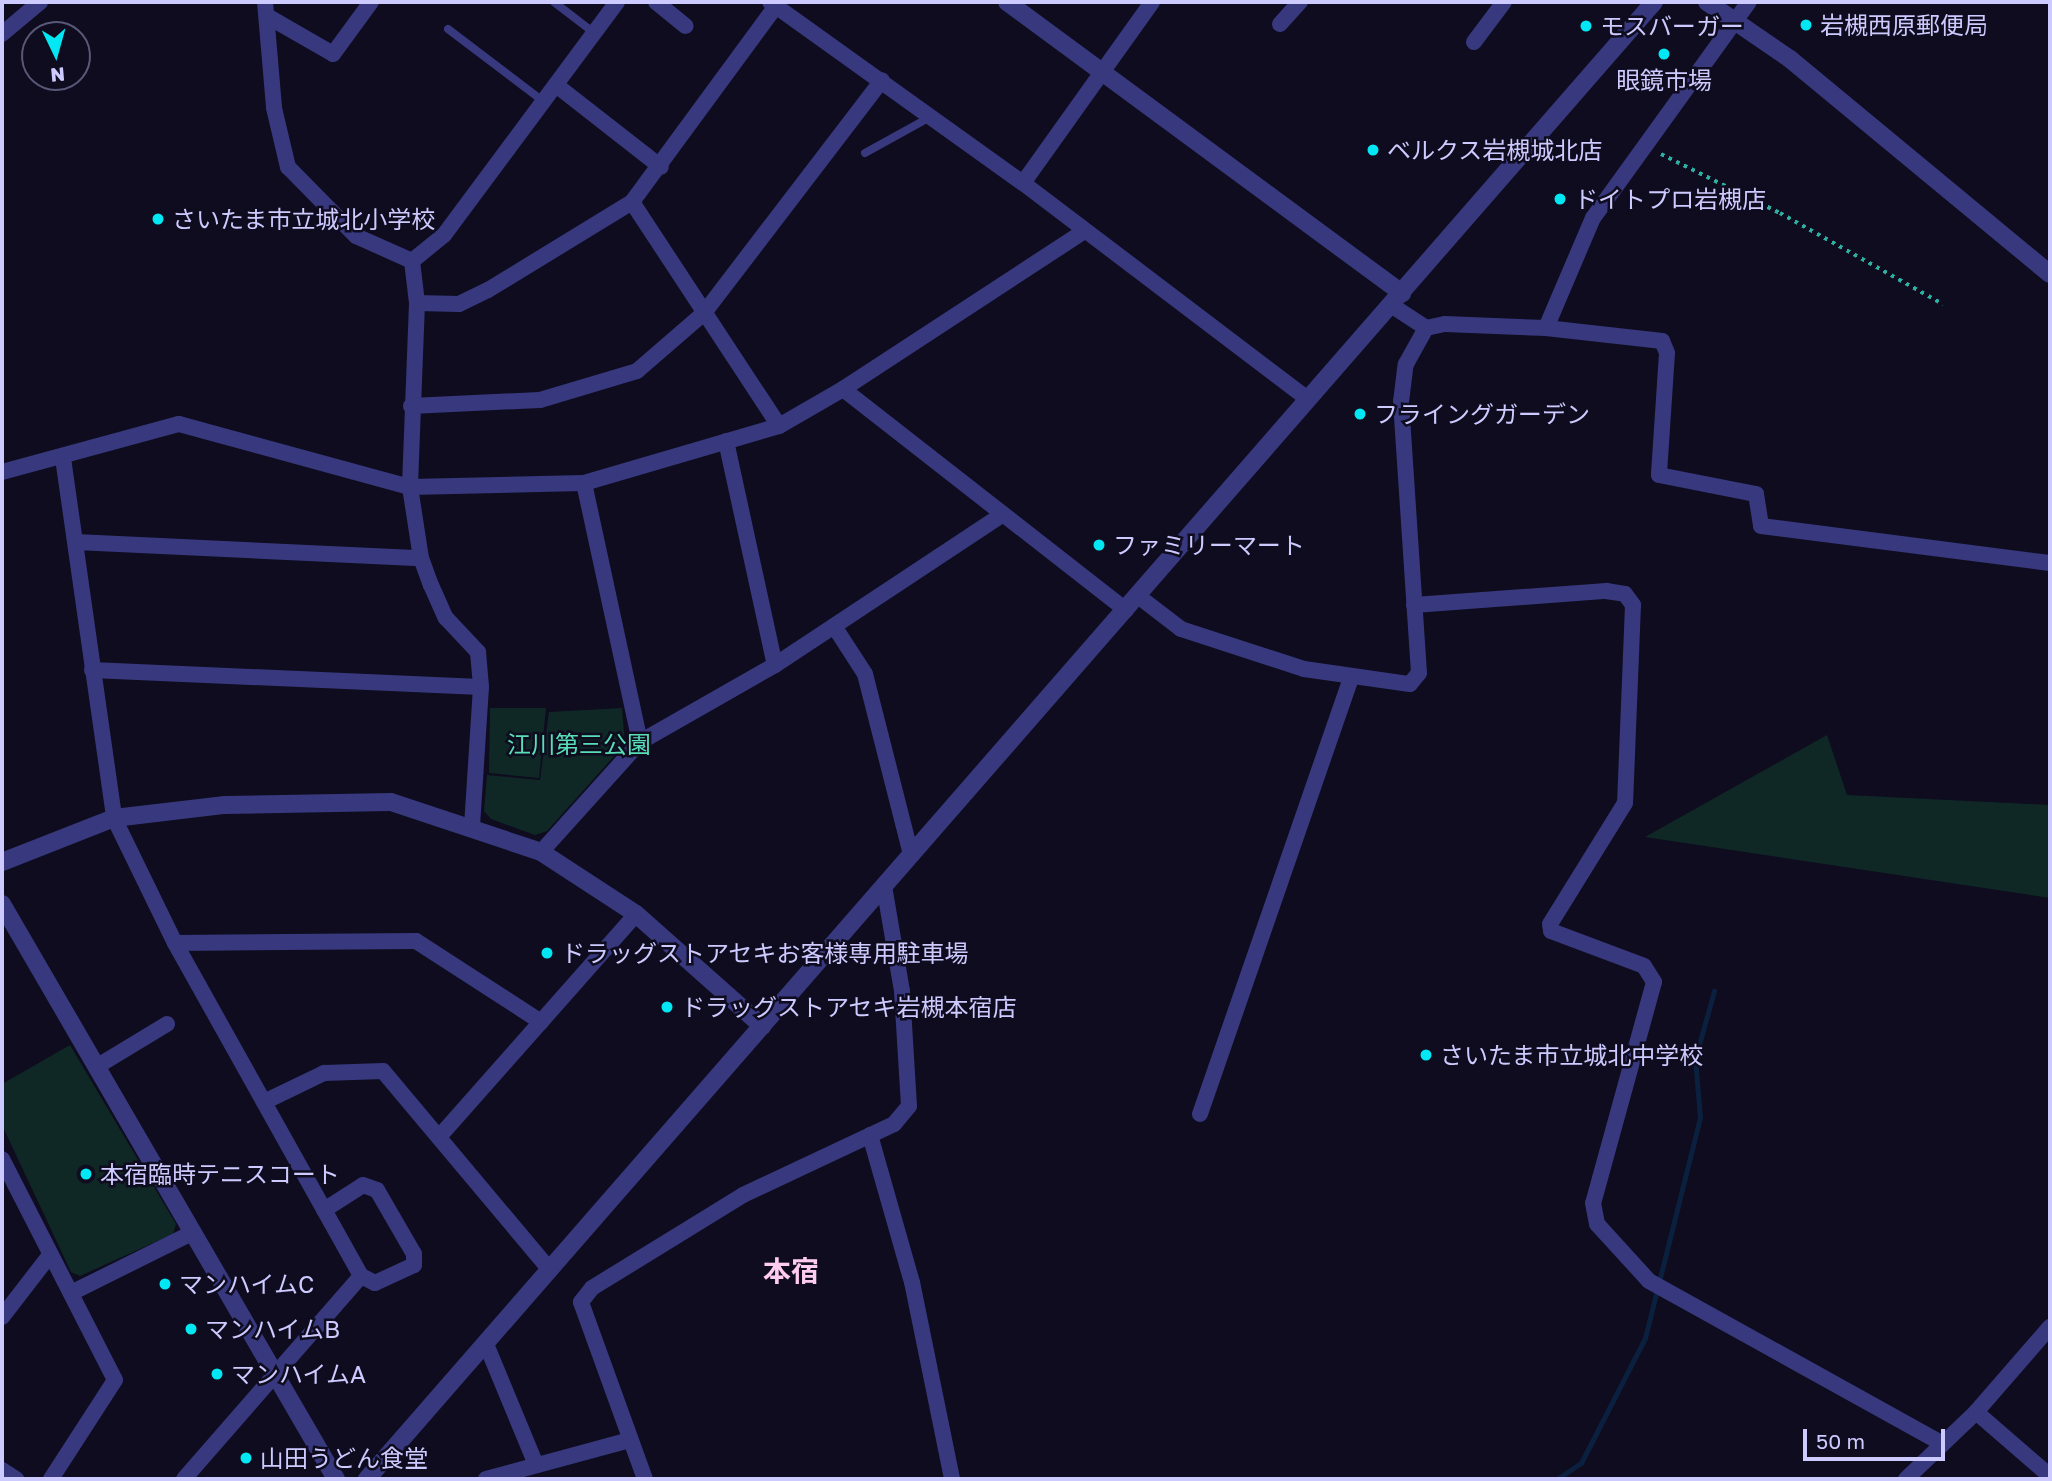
<!DOCTYPE html>
<meta charset="utf-8">
<style>
body{margin:0}
#map{position:relative;width:2052px;height:1481px;overflow:hidden;background:#0e0c1e;font-family:"Golos Text","Noto Sans JP",sans-serif}
div>[style]{position:absolute}
.green>*{inset:0;background:#0f2826}
.stream>*{height:5px;margin:-2.5px;padding:0 2.5px;transform-origin:2.5px;border-radius:2.5px;background:#0b203f}
.path>*{height:3.5px;margin-top:-1.75px;transform-origin:0;background:repeating-linear-gradient(90deg,#2dafa1 0 3.5px,transparent 0 8.5px)}
.service>*{height:8px;margin:-4px;padding:0 4px;transform-origin:4px;border-radius:4px;background:#37387d}
.minor>*{height:16px;margin:-8px;padding:0 8px;transform-origin:8px;border-radius:8px;background:#37387d}
.tertiary>*{height:18px;margin:-9px;padding:0 9px;transform-origin:9px;border-radius:9px;background:#37387d}
.dots>*{width:19px;height:19px;translate:-50% -50%;box-sizing:border-box;border:4px solid #0e0c1e;border-radius:50%}
span{translate:-50% -50%;white-space:nowrap;text-align:center;line-height:1.15;-webkit-text-stroke:5px #0e0c1e;paint-order:stroke}
.poi-label{font-size:24px;color:#cdcaff}
.left{translate:0 -50%;text-align:left}
.park-label{font-size:24px;color:#57deb6}
.quarter-label{font-size:28px;color:#ffccef;font-weight:700}
.frame{position:absolute;inset:0;border:4px solid #cdcaff;pointer-events:none}
.north{position:absolute;left:21px;top:21px;width:70px;height:70px;box-sizing:border-box;background:#0e0c1e;border:2px solid #5a5878;border-radius:50%;rotate:175deg;font-size:19px;font-weight:700;line-height:28px;text-align:center;color:#cdcaff}
.north::after{content:'';display:block;margin:auto;width:24px;height:32px;background:#01e7f3;clip-path:polygon(50% 0,100% 100%,50% 72%,0 100%)}
.scale{position:absolute;left:1803px;top:1429px;width:142px;height:32px;box-sizing:border-box;border:4px solid #cdcaff;border-top:0;padding-left:9px;font-size:21px;line-height:24px;white-space:nowrap;color:#cdcaff;-webkit-text-stroke:5px #0e0c1e;paint-order:stroke}
</style>
<div id="map">
<div class="green">
<i style="clip-path:polygon(490px 708px,546px 708px,539px 778px,489px 773px)"></i>
<i style="clip-path:polygon(622px 708px,625px 744px,547px 831px,535px 835px,491px 819px,484px 811px,487px 775px,540px 780px,549px 712px)"></i>
<i style="clip-path:polygon(1827px 735px,1847px 795px,2050px 805px,2050px 898px,1645px 837px)"></i>
<i style="clip-path:polygon(70px 1045px,176px 1224px,173px 1234px,80px 1276px,71px 1272px,2px 1125px,2px 1084px)"></i>
</div>
<div class="stream">
<i style="left:1557px;top:1479px;width:29px;rotate:-34deg"></i>
<i style="left:1581px;top:1463px;width:140px;rotate:-62.9deg"></i>
<i style="left:1645px;top:1338px;width:227px;rotate:-76deg"></i>
<i style="left:1700px;top:1118px;width:59px;rotate:-94.8deg"></i>
<i style="left:1695px;top:1059px;width:71px;rotate:-74.4deg"></i>
</div>
<div class="path">
<i style="left:1661px;top:154px;width:133px;rotate:26.4deg"></i>
<i style="left:1780px;top:213px;width:187px;rotate:29.2deg"></i>
</div>
<div class="service">
<i style="left:554px;top:2px;width:49px;rotate:37.6deg"></i>
<i style="left:448px;top:29px;width:121px;rotate:37.2deg"></i>
<i style="left:865px;top:153px;width:77px;rotate:-28.9deg"></i>
</div>
<div class="minor">
<i style="left:265px;top:2px;width:106px;rotate:85.1deg"></i>
<i style="left:274px;top:108px;width:61px;rotate:76.7deg"></i>
<i style="left:288px;top:167px;width:97px;rotate:45.4deg"></i>
<i style="left:356px;top:236px;width:61px;rotate:24.1deg"></i>
<i style="left:656px;top:2px;width:38px;rotate:39deg"></i>
<i style="left:770px;top:2px;width:311px;rotate:35.6deg"></i>
<i style="left:1023px;top:183px;width:358px;rotate:37.2deg"></i>
<i style="left:267px;top:16px;width:76px;rotate:29.9deg"></i>
<i style="left:333px;top:54px;width:64px;rotate:-53.8deg"></i>
<i style="left:1280px;top:24px;width:30px;rotate:-48deg"></i>
<i style="left:2px;top:34px;width:50px;rotate:-40.1deg"></i>
<i style="left:1474px;top:42px;width:50px;rotate:-53.1deg"></i>
<i style="left:556px;top:85px;width:133px;rotate:38deg"></i>
<i style="left:1023px;top:183px;width:222px;rotate:-54.5deg"></i>
<i style="left:632px;top:202px;width:268px;rotate:56.7deg"></i>
<i style="left:412px;top:261px;width:42px;rotate:83.2deg"></i>
<i style="left:417px;top:303px;width:184px;rotate:92.2deg"></i>
<i style="left:410px;top:487px;width:72px;rotate:81.2deg"></i>
<i style="left:421px;top:558px;width:29px;rotate:70deg"></i>
<i style="left:431px;top:585px;width:36px;rotate:66deg"></i>
<i style="left:446px;top:618px;width:47px;rotate:46.7deg"></i>
<i style="left:478px;top:652px;width:35px;rotate:85deg"></i>
<i style="left:481px;top:687px;width:138px;rotate:93.7deg"></i>
<i style="left:412px;top:261px;width:41px;rotate:-39.1deg"></i>
<i style="left:444px;top:235px;width:290px;rotate:-53.4deg"></i>
<i style="left:417px;top:303px;width:42px;rotate:1.4deg"></i>
<i style="left:459px;top:304px;width:32px;rotate:-26deg"></i>
<i style="left:488px;top:290px;width:169px;rotate:-31.4deg"></i>
<i style="left:632px;top:202px;width:243px;rotate:-53.7deg"></i>
<i style="left:1391px;top:305px;width:42px;rotate:33.3deg"></i>
<i style="left:1546px;top:328px;width:120px;rotate:-66.9deg"></i>
<i style="left:1593px;top:218px;width:266px;rotate:-54.2deg"></i>
<i style="left:843px;top:389px;width:359px;rotate:38deg"></i>
<i style="left:411px;top:406px;width:129px;rotate:-2.7deg"></i>
<i style="left:540px;top:400px;width:101px;rotate:-16.6deg"></i>
<i style="left:637px;top:371px;width:89px;rotate:-40.9deg"></i>
<i style="left:704px;top:313px;width:293px;rotate:-52.6deg"></i>
<i style="left:726px;top:441px;width:229px;rotate:77.7deg"></i>
<i style="left:63px;top:458px;width:364px;rotate:81.9deg"></i>
<i style="left:114px;top:818px;width:139px;rotate:64deg"></i>
<i style="left:175px;top:943px;width:381px;rotate:60.8deg"></i>
<i style="left:361px;top:1276px;width:269px;rotate:131.1deg"></i>
<i style="left:2px;top:472px;width:183px;rotate:-15.2deg"></i>
<i style="left:179px;top:424px;width:239px;rotate:15.3deg"></i>
<i style="left:410px;top:487px;width:174px;rotate:-1.3deg"></i>
<i style="left:584px;top:483px;width:203px;rotate:-16.3deg"></i>
<i style="left:779px;top:426px;width:74px;rotate:-30deg"></i>
<i style="left:843px;top:389px;width:287px;rotate:-33.2deg"></i>
<i style="left:584px;top:483px;width:265px;rotate:77.8deg"></i>
<i style="left:76px;top:542px;width:345px;rotate:2.7deg"></i>
<i style="left:1138px;top:596px;width:54px;rotate:37.5deg"></i>
<i style="left:1181px;top:629px;width:129px;rotate:18deg"></i>
<i style="left:1304px;top:669px;width:107px;rotate:8.1deg"></i>
<i style="left:1410px;top:684px;width:14px;rotate:-51deg"></i>
<i style="left:1419px;top:673px;width:272px;rotate:-93.8deg"></i>
<i style="left:1401px;top:402px;width:38px;rotate:-83deg"></i>
<i style="left:1406px;top:364px;width:41px;rotate:-60.9deg"></i>
<i style="left:1426px;top:328px;width:19px;rotate:-12deg"></i>
<i style="left:1445px;top:324px;width:101px;rotate:2.3deg"></i>
<i style="left:1546px;top:328px;width:117px;rotate:6.4deg"></i>
<i style="left:1662px;top:341px;width:13px;rotate:67deg"></i>
<i style="left:1667px;top:353px;width:122px;rotate:93.8deg"></i>
<i style="left:1659px;top:475px;width:99px;rotate:11.1deg"></i>
<i style="left:1756px;top:494px;width:32px;rotate:81deg"></i>
<i style="left:1761px;top:526px;width:291px;rotate:7.3deg"></i>
<i style="left:1414px;top:605px;width:193px;rotate:-4.2deg"></i>
<i style="left:1606px;top:591px;width:19px;rotate:9deg"></i>
<i style="left:1625px;top:594px;width:14px;rotate:54deg"></i>
<i style="left:1633px;top:605px;width:198px;rotate:92.3deg"></i>
<i style="left:1625px;top:803px;width:142px;rotate:121.8deg"></i>
<i style="left:1550px;top:924px;width:7px;rotate:82deg"></i>
<i style="left:1551px;top:931px;width:99px;rotate:20.6deg"></i>
<i style="left:1644px;top:966px;width:19px;rotate:58deg"></i>
<i style="left:1654px;top:982px;width:229px;rotate:105.4deg"></i>
<i style="left:1593px;top:1203px;width:21px;rotate:79deg"></i>
<i style="left:1597px;top:1224px;width:77px;rotate:47.6deg"></i>
<i style="left:1649px;top:1281px;width:334px;rotate:29deg"></i>
<i style="left:834px;top:626px;width:57px;rotate:57.1deg"></i>
<i style="left:865px;top:674px;width:186px;rotate:75.7deg"></i>
<i style="left:92px;top:670px;width:389px;rotate:2.5deg"></i>
<i style="left:541px;top:852px;width:148px;rotate:-48deg"></i>
<i style="left:640px;top:742px;width:155px;rotate:-29.7deg"></i>
<i style="left:775px;top:665px;width:270px;rotate:-33.5deg"></i>
<i style="left:175px;top:943px;width:241px;rotate:-0.5deg"></i>
<i style="left:416px;top:941px;width:149px;rotate:32.9deg"></i>
<i style="left:96px;top:1067px;width:83px;rotate:-31.2deg"></i>
<i style="left:264px;top:1102px;width:67px;rotate:-25.8deg"></i>
<i style="left:324px;top:1073px;width:59px;rotate:-1.9deg"></i>
<i style="left:383px;top:1071px;width:260px;rotate:50deg"></i>
<i style="left:1200px;top:1114px;width:460px;rotate:-70.9deg"></i>
<i style="left:870px;top:1135px;width:153px;rotate:74.1deg"></i>
<i style="left:912px;top:1282px;width:201px;rotate:78.5deg"></i>
<i style="left:439px;top:1137px;width:298px;rotate:-48.5deg"></i>
<i style="left:2px;top:1159px;width:248px;rotate:62.9deg"></i>
<i style="left:115px;top:1380px;width:118px;rotate:122.9deg"></i>
<i style="left:324px;top:1210px;width:46px;rotate:-32.7deg"></i>
<i style="left:363px;top:1185px;width:15px;rotate:20deg"></i>
<i style="left:377px;top:1190px;width:74px;rotate:60deg"></i>
<i style="left:414px;top:1254px;width:11px;rotate:90deg"></i>
<i style="left:414px;top:1265px;width:43px;rotate:155.2deg"></i>
<i style="left:375px;top:1283px;width:16px;rotate:-153deg"></i>
<i style="left:73px;top:1292px;width:133px;rotate:-26.4deg"></i>
<i style="left:2px;top:1317px;width:78px;rotate:-52.3deg"></i>
<i style="left:486px;top:1344px;width:131px;rotate:67.5deg"></i>
<i style="left:1976px;top:1412px;width:98px;rotate:40.9deg"></i>
<i style="left:2px;top:1470px;width:17px;rotate:33deg"></i>
<i style="left:486px;top:1479px;width:149px;rotate:-15.2deg"></i>
<i style="left:645px;top:1479px;width:188px;rotate:-109.9deg"></i>
<i style="left:581px;top:1302px;width:18px;rotate:-52deg"></i>
<i style="left:592px;top:1288px;width:177px;rotate:-31.6deg"></i>
<i style="left:743px;top:1195px;width:167px;rotate:-25.2deg"></i>
<i style="left:894px;top:1124px;width:23px;rotate:-50deg"></i>
<i style="left:909px;top:1106px;width:115px;rotate:-93.5deg"></i>
<i style="left:902px;top:991px;width:107px;rotate:-99.7deg"></i>
<i style="left:1906px;top:1479px;width:97px;rotate:-43.7deg"></i>
<i style="left:1976px;top:1412px;width:113px;rotate:-49deg"></i>
</div>
<div class="tertiary">
<i style="left:1007px;top:2px;width:491px;rotate:36.4deg"></i>
<i style="left:1707px;top:2px;width:101px;rotate:34.5deg"></i>
<i style="left:1790px;top:59px;width:337px;rotate:39.6deg"></i>
<i style="left:2px;top:862px;width:120px;rotate:-21.4deg"></i>
<i style="left:114px;top:818px;width:112px;rotate:-6.7deg"></i>
<i style="left:225px;top:805px;width:166px;rotate:-1deg"></i>
<i style="left:391px;top:802px;width:158px;rotate:18.4deg"></i>
<i style="left:541px;top:852px;width:113px;rotate:33.1deg"></i>
<i style="left:636px;top:914px;width:169px;rotate:41.6deg"></i>
<i style="left:2px;top:904px;width:665px;rotate:59.85deg"></i>
<i style="left:367px;top:1479px;width:1959px;rotate:-48.93deg"></i>
</div>
<div class="dots">
<i style="left:1806px;top:25px;background:#01e7f3"></i>
<i style="left:1586px;top:26px;background:#01e7f3"></i>
<i style="left:1664px;top:54px;background:#01e7f3"></i>
<i style="left:1373px;top:150px;background:#01e7f3"></i>
<i style="left:1560px;top:199px;background:#01e7f3"></i>
<i style="left:158px;top:219px;background:#01e7f3"></i>
<i style="left:1360px;top:414px;background:#01e7f3"></i>
<i style="left:1099px;top:545px;background:#01e7f3"></i>
<i style="left:547px;top:953px;background:#01e7f3"></i>
<i style="left:667px;top:1007px;background:#01e7f3"></i>
<i style="left:1426px;top:1055px;background:#01e7f3"></i>
<i style="left:86px;top:1174px;background:#01e7f3"></i>
<i style="left:165px;top:1284px;background:#01e7f3"></i>
<i style="left:191px;top:1329px;background:#01e7f3"></i>
<i style="left:217px;top:1374px;background:#01e7f3"></i>
<i style="left:246px;top:1458px;background:#01e7f3"></i>
</div>
<div class="poi-label">
<span class="left" style="left:1820px;top:25px">岩槻西原郵便局</span>
<span class="left" style="left:1600px;top:26px">モスバーガー</span>
<span style="left:1664px;top:80px">眼鏡市場</span>
<span class="left" style="left:1387px;top:150px">ベルクス岩槻城北店</span>
<span class="left" style="left:1574px;top:199px">ドイトプロ岩槻店</span>
<span class="left" style="left:172px;top:219px">さいたま市立城北小学校</span>
<span class="left" style="left:1374px;top:414px">フライングガーデン</span>
<span class="left" style="left:1113px;top:545px">ファミリーマート</span>
<span class="left" style="left:561px;top:953px">ドラッグストアセキお客様専用駐車場</span>
<span class="left" style="left:681px;top:1007px">ドラッグストアセキ岩槻本宿店</span>
<span class="left" style="left:1440px;top:1055px">さいたま市立城北中学校</span>
<span class="left" style="left:100px;top:1174px">本宿臨時テニスコート</span>
<span class="left" style="left:179px;top:1284px">マンハイムC</span>
<span class="left" style="left:205px;top:1329px">マンハイムB</span>
<span class="left" style="left:231px;top:1374px">マンハイムA</span>
<span class="left" style="left:260px;top:1458px">山田うどん食堂</span>
</div>
<div class="park-label">
<span style="left:579px;top:744px">江川第三公園</span>
</div>
<div class="quarter-label">
<span style="left:791px;top:1271px">本宿</span>
</div>
<div class="frame"></div>
<div class="north">N</div>
<div class="scale">50 m</div>
</div>
